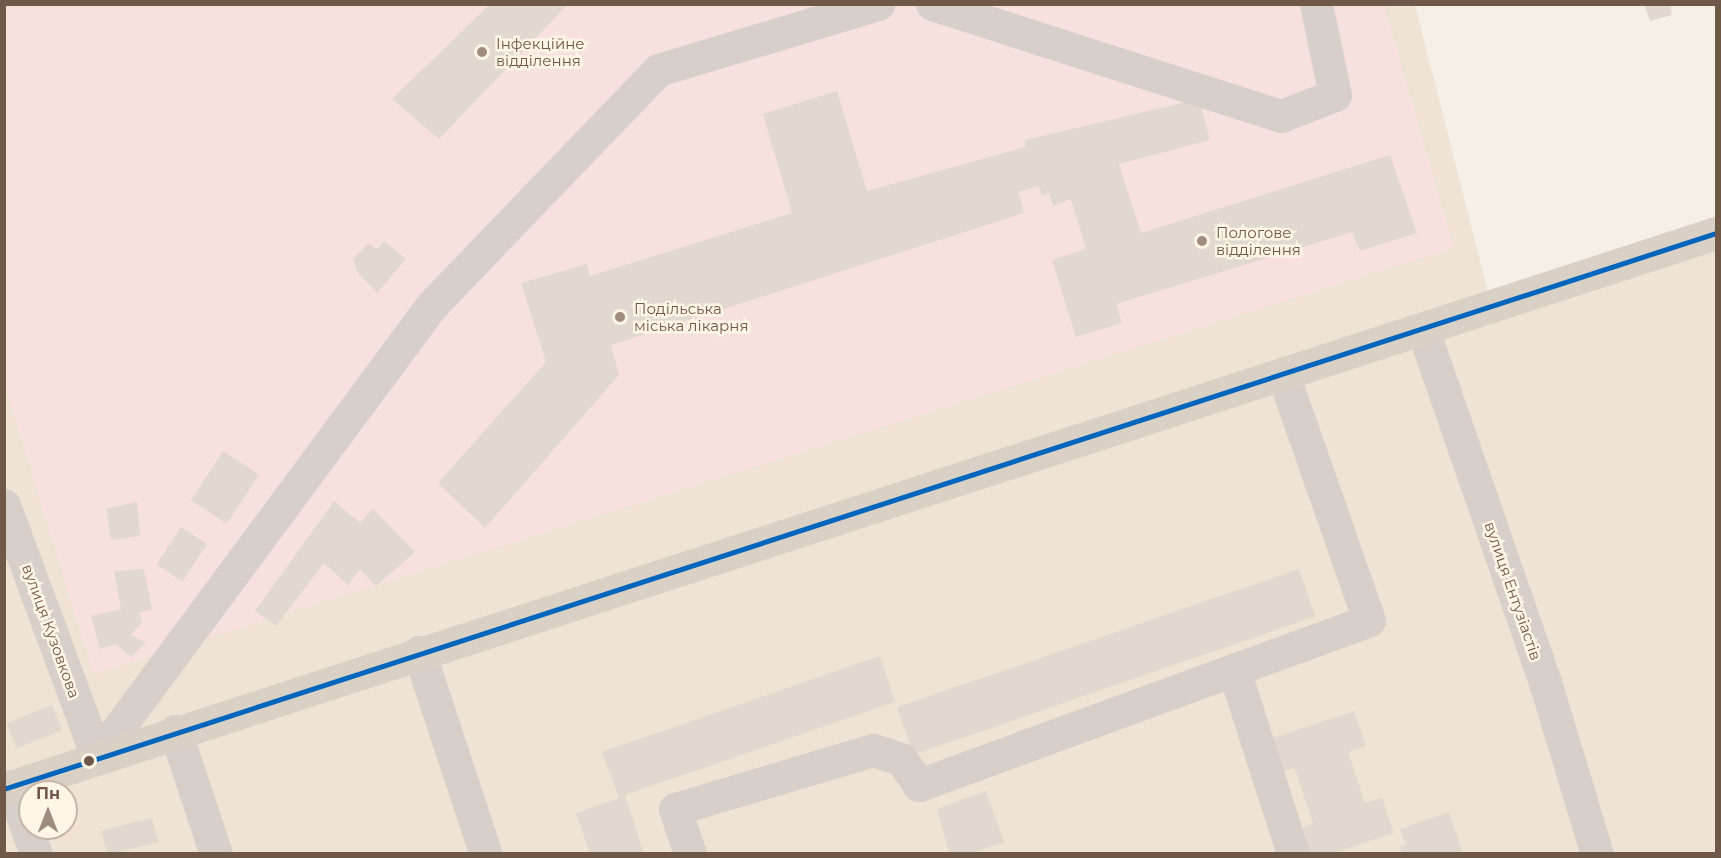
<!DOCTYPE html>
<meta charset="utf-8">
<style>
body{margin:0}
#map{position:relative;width:1721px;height:858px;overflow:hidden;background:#f5f0e7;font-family:Montserrat,sans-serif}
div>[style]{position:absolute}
.residential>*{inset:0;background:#eee3d4}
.medical>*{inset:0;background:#f7e1df}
.building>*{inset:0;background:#e1d8cf;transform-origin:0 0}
.minor>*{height:33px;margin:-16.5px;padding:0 16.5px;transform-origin:16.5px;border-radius:16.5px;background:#d7cfc9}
.major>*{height:33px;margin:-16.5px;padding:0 16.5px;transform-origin:16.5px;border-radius:16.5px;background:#d9d0c6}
.bus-1>*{height:4.5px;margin:-2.25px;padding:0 2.25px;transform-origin:2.25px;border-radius:2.25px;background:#0065bd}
.dots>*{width:16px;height:16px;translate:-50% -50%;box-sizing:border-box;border:3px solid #fef5e6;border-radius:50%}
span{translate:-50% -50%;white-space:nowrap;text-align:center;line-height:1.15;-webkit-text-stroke:5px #fef5e6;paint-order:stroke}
.poi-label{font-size:15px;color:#705849}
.left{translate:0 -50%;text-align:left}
.street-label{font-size:15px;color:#705849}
.frame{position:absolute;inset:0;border:6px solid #705849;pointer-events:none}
.north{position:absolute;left:18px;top:780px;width:60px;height:60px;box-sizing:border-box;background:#fef5e6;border:2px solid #c5b6a7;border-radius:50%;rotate:0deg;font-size:16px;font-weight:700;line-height:24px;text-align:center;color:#705849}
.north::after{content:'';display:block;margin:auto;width:21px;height:27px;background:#9f8d80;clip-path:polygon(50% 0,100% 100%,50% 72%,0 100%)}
</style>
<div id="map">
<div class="residential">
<i style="clip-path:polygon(evenodd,5px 5px,1415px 5px,1492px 308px,1716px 233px,1716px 853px,5px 854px,5px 5px,30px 792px,66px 792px,66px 828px,30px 828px,30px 792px)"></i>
</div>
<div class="medical">
<i style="clip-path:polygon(4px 5px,1384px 5px,1454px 248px,93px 674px,5px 385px)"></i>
</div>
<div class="building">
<i style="clip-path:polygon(490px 4px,568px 4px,439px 139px,392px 99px)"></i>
<i style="clip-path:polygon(1644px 4px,1670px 4px,1672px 15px,1650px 21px)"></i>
<i style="clip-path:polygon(837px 91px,867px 191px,1025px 147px,1025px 140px,1199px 99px,1210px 140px,1119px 164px,1141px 233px,1390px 155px,1417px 233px,1360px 251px,1352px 232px,1116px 304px,1122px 323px,1076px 337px,1052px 260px,1086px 249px,1071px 199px,1053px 206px,1049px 193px,1042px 196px,1039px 186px,1018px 192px,1024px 213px,611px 345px,619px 375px,485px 528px,438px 483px,546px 362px,521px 283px,587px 264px,590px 276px,792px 213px,763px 114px)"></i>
<i style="clip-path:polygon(384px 241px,406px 259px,377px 293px,357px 272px,353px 259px,368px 244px,377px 249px)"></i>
<i style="left:223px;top:451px;width:43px;height:59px;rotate:33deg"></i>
<i style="clip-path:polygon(334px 501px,360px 523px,373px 509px,415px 552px,376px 586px,360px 569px,348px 585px,324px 563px,276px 626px,255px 611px)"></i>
<i style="clip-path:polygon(137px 502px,140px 536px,111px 540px,106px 509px)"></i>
<i style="left:181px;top:527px;width:31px;height:45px;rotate:33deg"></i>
<i style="clip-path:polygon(144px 569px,152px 609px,139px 613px,142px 623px,130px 635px,146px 642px,131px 657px,116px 644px,100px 649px,91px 616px,121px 609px,114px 571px)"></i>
<i style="left:1299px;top:569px;width:50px;height:425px;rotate:71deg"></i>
<i style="clip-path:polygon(880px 656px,895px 702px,625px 795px,644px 854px,590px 854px,576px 813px,619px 798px,602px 752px)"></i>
<i style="left:52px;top:705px;width:27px;height:49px;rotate:68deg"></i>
<i style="clip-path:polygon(1354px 711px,1366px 746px,1348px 752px,1365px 803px,1382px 798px,1394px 833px,1331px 854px,1306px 854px,1298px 829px,1313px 824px,1295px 768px,1280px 772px,1269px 739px)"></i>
<i style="clip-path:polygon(986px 791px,1004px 842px,970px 854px,950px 854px,937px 809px)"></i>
<i style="clip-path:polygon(1449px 812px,1463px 854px,1402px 854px,1399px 847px,1406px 845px,1400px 829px)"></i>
<i style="left:152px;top:818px;width:25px;height:52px;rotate:76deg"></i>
</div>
<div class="minor">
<i style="left:932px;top:4px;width:367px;rotate:17.8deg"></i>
<i style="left:1281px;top:116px;width:58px;rotate:-21.3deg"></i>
<i style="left:1335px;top:95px;width:93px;rotate:-101.8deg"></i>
<i style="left:1423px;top:330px;width:373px;rotate:70.9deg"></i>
<i style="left:1545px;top:682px;width:180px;rotate:73.2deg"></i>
<i style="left:4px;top:505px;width:269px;rotate:69.7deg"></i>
<i style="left:419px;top:652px;width:213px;rotate:71.7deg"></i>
<i style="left:1234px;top:670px;width:193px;rotate:72.2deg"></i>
<i style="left:175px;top:731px;width:130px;rotate:71.6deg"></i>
<i style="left:97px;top:757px;width:563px;rotate:-53.46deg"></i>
<i style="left:432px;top:305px;width:326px;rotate:-46.1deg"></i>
<i style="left:658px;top:70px;width:230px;rotate:-16.7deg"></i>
<i style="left:12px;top:786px;width:72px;rotate:70.6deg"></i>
<i style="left:690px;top:854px;width:47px;rotate:-108.4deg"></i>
<i style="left:675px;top:809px;width:207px;rotate:-16.6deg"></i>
<i style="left:873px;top:750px;width:29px;rotate:18deg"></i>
<i style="left:901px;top:759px;width:32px;rotate:55deg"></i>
<i style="left:919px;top:785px;width:479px;rotate:-20.1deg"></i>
<i style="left:1369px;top:620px;width:261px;rotate:-109.3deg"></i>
</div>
<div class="major">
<i style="left:4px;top:789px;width:1800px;rotate:-17.99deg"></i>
</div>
<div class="bus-1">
<i style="left:4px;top:789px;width:1800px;rotate:-17.99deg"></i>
</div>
<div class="dots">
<i style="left:482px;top:52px;background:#9f8d80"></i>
<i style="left:1202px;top:241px;background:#9f8d80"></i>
<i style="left:620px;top:317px;background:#9f8d80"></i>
<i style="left:89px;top:761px;background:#705849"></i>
</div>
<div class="poi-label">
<span class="left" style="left:496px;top:52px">Інфекційне<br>відділення</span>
<span class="left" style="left:1216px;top:241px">Пологове<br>відділення</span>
<span class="left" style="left:634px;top:317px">Подільська<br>міська лікарня</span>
</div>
<div class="street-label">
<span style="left:1513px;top:591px;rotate:71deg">вулиця Ентузіастів</span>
<span style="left:51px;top:631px;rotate:70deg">вулиця Кузовкова</span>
</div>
<div class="frame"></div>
<div class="north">Пн</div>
</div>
